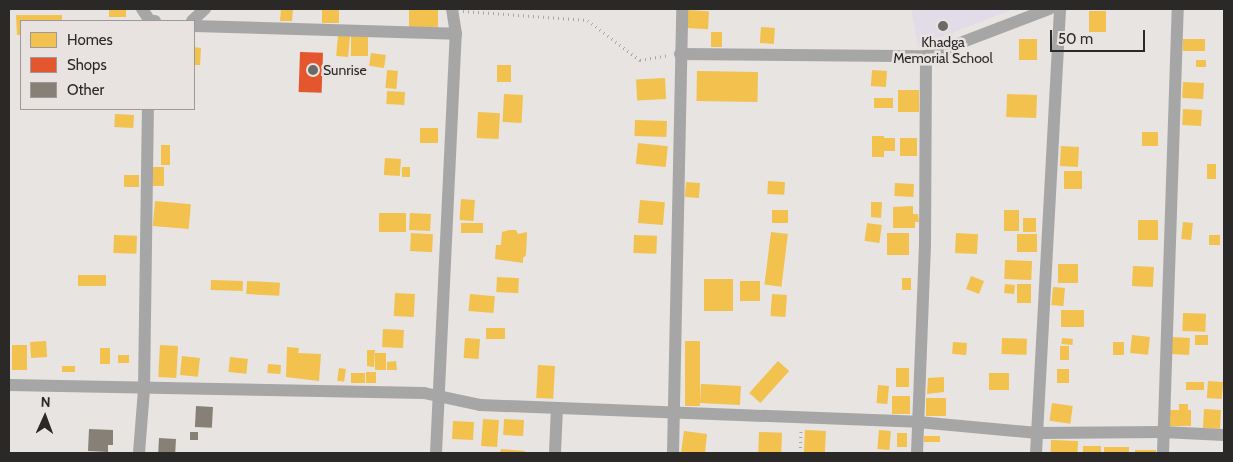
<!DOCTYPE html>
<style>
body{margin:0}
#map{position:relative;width:1233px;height:462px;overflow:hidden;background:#e7e4e2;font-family:Cabin,sans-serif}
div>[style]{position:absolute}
.education>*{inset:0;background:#e2dce8}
.homes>*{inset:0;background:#f2c14e;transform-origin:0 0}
.shops>*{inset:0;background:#e4572e;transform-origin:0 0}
.building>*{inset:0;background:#868077;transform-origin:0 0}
.path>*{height:2.5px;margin-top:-1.25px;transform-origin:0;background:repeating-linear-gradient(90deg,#a9a7a6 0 1px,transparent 0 5px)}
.street>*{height:12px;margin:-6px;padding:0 6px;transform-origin:6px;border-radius:6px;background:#a7a6a6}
.dots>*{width:14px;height:14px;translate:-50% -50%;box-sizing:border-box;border:2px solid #e8e3e1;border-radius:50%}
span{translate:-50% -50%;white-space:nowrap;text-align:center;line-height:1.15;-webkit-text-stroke:5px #e8e3e1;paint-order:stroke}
.poi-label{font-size:14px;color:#2a2928}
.left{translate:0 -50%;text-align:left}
.frame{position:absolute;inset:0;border:10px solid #2a2928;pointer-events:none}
.legend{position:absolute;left:20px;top:20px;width:175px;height:90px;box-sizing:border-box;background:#e8e3e1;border:1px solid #9c9997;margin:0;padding:6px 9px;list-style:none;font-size:15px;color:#2a2928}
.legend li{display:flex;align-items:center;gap:10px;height:25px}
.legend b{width:25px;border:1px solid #9c9997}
.north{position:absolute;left:20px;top:392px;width:50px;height:50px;-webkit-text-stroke:4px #e8e3e1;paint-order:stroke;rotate:2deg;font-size:14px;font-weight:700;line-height:20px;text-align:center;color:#2a2928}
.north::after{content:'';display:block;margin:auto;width:18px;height:22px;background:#2a2928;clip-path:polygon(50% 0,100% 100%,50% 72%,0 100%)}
.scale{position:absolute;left:1050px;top:30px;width:95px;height:22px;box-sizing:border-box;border:2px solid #2a2928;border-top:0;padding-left:6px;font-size:15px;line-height:18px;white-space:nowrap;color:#2a2928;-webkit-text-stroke:4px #e8e3e1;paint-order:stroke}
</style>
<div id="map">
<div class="education">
<i style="clip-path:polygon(911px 9px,1014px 9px,918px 46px)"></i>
</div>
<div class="homes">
<i style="left:109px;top:9px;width:17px;height:8px"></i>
<i style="clip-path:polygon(281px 9px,293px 9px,292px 21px,280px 21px)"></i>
<i style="left:322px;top:9px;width:17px;height:14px"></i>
<i style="left:409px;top:9px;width:29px;height:18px"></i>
<i style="left:687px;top:10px;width:22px;height:18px;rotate:3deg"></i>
<i style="left:1089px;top:11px;width:17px;height:21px"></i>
<i style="clip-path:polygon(16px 15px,62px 15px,62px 21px,21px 21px,21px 35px,17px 35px)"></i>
<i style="left:761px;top:27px;width:14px;height:16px;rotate:4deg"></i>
<i style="left:711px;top:32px;width:11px;height:15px"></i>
<i style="left:338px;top:35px;width:12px;height:21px;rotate:5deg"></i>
<i style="left:351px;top:35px;width:17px;height:21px"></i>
<i style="left:1019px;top:39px;width:18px;height:21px"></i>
<i style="left:1205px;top:39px;width:12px;height:22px;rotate:90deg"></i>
<i style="clip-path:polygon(194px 47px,201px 48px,200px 65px,194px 65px)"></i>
<i style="left:371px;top:53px;width:15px;height:13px;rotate:8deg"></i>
<i style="left:1206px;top:60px;width:7px;height:10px;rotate:90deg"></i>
<i style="left:497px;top:65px;width:14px;height:17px"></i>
<i style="left:387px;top:70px;width:11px;height:18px;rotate:5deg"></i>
<i style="left:872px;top:70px;width:15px;height:16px;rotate:4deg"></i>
<i style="left:697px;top:71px;width:61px;height:30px;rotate:1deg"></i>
<i style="left:665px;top:78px;width:21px;height:29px;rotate:87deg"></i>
<i style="left:1183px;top:82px;width:21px;height:16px;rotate:3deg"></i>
<i style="left:898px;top:90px;width:21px;height:22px"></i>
<i style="left:387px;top:91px;width:18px;height:13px;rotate:3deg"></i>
<i style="left:504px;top:94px;width:19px;height:28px;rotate:3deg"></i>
<i style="left:1007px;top:94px;width:30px;height:23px;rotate:2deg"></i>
<i style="left:893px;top:98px;width:10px;height:19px;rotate:90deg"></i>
<i style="left:1183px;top:109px;width:19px;height:16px;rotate:3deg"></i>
<i style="left:478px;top:112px;width:22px;height:26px;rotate:3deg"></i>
<i style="left:115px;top:114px;width:19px;height:13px;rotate:3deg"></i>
<i style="left:635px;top:120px;width:32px;height:16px;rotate:2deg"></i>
<i style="left:420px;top:128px;width:18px;height:15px"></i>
<i style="left:1142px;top:132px;width:16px;height:14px"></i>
<i style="left:872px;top:136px;width:12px;height:21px"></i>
<i style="left:884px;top:138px;width:11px;height:13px"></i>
<i style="left:900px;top:138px;width:17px;height:18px"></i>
<i style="left:638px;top:143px;width:30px;height:21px;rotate:6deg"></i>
<i style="left:161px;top:145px;width:9px;height:20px"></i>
<i style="left:1061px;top:146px;width:18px;height:20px;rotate:3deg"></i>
<i style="left:385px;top:158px;width:16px;height:17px;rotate:4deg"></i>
<i style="left:1207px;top:164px;width:9px;height:15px"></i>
<i style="left:153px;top:167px;width:11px;height:19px"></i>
<i style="left:402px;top:167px;width:8px;height:10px"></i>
<i style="left:1064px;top:171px;width:18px;height:18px"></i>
<i style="left:124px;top:175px;width:15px;height:12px"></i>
<i style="left:768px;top:181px;width:17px;height:13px;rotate:3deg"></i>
<i style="left:686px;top:182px;width:14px;height:15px;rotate:4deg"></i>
<i style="left:895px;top:183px;width:19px;height:13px;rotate:3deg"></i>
<i style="left:461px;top:199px;width:14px;height:21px;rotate:4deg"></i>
<i style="left:640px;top:200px;width:25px;height:23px;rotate:5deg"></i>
<i style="left:155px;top:201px;width:36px;height:25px;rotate:5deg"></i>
<i style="clip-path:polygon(871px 202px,882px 202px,881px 218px,871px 217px)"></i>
<i style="clip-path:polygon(913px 206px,913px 214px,918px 214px,919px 222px,915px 222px,915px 228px,893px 228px,893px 207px)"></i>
<i style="left:772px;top:210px;width:16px;height:13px"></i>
<i style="left:1004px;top:210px;width:15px;height:21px"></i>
<i style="left:379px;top:213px;width:27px;height:19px"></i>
<i style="left:410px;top:213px;width:21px;height:17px;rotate:3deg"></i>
<i style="left:1036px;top:218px;width:14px;height:13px;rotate:90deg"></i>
<i style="left:1138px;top:220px;width:20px;height:20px"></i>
<i style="left:1183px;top:222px;width:10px;height:17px;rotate:6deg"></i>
<i style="left:461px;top:223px;width:22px;height:10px"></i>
<i style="left:867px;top:223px;width:15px;height:18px;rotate:8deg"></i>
<i style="clip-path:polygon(509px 230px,516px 230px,518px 234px,527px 232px,526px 255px,523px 258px,523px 263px,495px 259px,496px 245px,501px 245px,502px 232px)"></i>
<i style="left:771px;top:232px;width:17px;height:53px;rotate:7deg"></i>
<i style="left:411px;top:233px;width:22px;height:18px;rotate:3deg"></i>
<i style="left:909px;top:233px;width:22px;height:22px;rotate:90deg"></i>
<i style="left:956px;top:233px;width:22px;height:20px;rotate:3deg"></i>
<i style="left:1017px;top:234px;width:20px;height:18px"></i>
<i style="left:114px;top:235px;width:23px;height:18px;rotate:2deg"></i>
<i style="left:634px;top:235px;width:23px;height:18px;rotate:2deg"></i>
<i style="left:1209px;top:235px;width:11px;height:10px"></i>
<i style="left:1005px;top:260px;width:27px;height:19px;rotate:2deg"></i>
<i style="left:1058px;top:264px;width:20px;height:19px"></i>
<i style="left:1133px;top:266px;width:21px;height:20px;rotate:3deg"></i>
<i style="left:106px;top:275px;width:11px;height:28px;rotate:90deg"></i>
<i style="left:971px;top:276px;width:14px;height:14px;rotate:21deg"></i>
<i style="left:497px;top:277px;width:22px;height:15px;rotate:3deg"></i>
<i style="left:902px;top:278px;width:9px;height:12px"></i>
<i style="left:704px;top:279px;width:29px;height:32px"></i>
<i style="left:211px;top:280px;width:32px;height:10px;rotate:2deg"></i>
<i style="left:247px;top:281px;width:33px;height:13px;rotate:3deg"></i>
<i style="left:740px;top:281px;width:20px;height:20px"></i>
<i style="left:1005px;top:284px;width:10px;height:9px;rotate:6deg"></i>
<i style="left:1017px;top:284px;width:14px;height:19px"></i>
<i style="left:1053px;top:287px;width:12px;height:18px;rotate:5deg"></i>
<i style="left:395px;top:293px;width:20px;height:23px;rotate:3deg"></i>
<i style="left:470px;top:294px;width:25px;height:17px;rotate:5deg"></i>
<i style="left:772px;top:294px;width:15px;height:22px;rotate:4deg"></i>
<i style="left:1061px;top:310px;width:23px;height:17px"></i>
<i style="left:1183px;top:313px;width:23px;height:18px;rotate:2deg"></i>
<i style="left:486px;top:328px;width:19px;height:11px"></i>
<i style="left:383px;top:329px;width:21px;height:18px;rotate:3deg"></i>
<i style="left:1132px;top:335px;width:18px;height:18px;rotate:6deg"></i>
<i style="left:1195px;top:335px;width:13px;height:10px"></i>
<i style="left:1172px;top:337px;width:18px;height:17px;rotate:3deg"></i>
<i style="left:465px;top:338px;width:15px;height:20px;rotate:4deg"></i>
<i style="left:1002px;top:338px;width:25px;height:16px;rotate:2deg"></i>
<i style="left:1062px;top:338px;width:11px;height:6px;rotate:5deg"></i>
<i style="left:46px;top:341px;width:16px;height:16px;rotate:86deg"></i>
<i style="left:685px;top:341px;width:15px;height:65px"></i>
<i style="left:953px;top:342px;width:14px;height:12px;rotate:4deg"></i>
<i style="left:1113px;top:342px;width:11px;height:13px"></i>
<i style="left:12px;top:345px;width:15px;height:25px"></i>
<i style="left:160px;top:345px;width:18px;height:32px;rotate:3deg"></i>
<i style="left:1060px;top:346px;width:9px;height:14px"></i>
<i style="clip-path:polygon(287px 347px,299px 348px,298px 353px,321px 354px,319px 381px,286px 377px)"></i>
<i style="left:100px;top:348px;width:10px;height:16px"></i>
<i style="clip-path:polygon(367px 350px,375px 350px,374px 367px,367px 366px)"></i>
<i style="left:375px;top:353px;width:11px;height:17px"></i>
<i style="left:118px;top:355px;width:11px;height:8px"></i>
<i style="left:182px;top:356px;width:18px;height:19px;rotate:6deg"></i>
<i style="left:230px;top:357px;width:18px;height:15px;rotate:6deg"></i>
<i style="clip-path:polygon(396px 361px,397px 370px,387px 370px,387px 362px)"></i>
<i style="left:778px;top:361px;width:15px;height:43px;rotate:42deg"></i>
<i style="left:268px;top:364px;width:13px;height:9px;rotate:4deg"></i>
<i style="left:538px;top:365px;width:17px;height:33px;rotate:3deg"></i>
<i style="left:62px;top:366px;width:13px;height:6px"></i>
<i style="left:339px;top:368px;width:7px;height:13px;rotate:8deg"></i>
<i style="left:896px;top:368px;width:13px;height:19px"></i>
<i style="left:1057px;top:369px;width:12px;height:14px"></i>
<i style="left:366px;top:372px;width:10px;height:11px"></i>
<i style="left:351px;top:373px;width:14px;height:10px"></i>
<i style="left:989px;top:373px;width:20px;height:17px"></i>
<i style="clip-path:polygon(944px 377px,944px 392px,927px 394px,928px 378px)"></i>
<i style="left:1208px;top:381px;width:15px;height:17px;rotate:4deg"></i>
<i style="left:1186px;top:382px;width:18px;height:8px"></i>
<i style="left:701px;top:384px;width:40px;height:19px;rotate:3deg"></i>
<i style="left:878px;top:385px;width:11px;height:18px;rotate:5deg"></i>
<i style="left:910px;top:396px;width:18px;height:18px;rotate:90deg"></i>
<i style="left:926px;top:398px;width:20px;height:18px"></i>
<i style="left:1052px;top:403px;width:21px;height:18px;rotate:8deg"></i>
<i style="clip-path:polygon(1179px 404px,1188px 404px,1188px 410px,1191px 410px,1191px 426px,1169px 426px,1169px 410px,1179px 410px)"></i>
<i style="left:1204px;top:409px;width:17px;height:19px;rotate:3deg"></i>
<i style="left:483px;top:419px;width:16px;height:27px;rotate:4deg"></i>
<i style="left:504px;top:419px;width:20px;height:16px;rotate:3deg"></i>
<i style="left:453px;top:421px;width:21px;height:18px;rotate:3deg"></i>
<i style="left:805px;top:430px;width:21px;height:22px;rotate:3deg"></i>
<i style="left:879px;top:430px;width:12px;height:19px;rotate:5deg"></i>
<i style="clip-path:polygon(684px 431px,707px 434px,705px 453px,681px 453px)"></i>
<i style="left:759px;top:432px;width:23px;height:21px;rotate:2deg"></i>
<i style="left:897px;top:433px;width:10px;height:14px"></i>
<i style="left:924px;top:436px;width:16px;height:6px"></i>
<i style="left:1051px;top:440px;width:27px;height:13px;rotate:2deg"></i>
<i style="left:1083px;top:446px;width:18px;height:7px"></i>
<i style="left:1104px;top:447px;width:25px;height:6px"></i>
<i style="clip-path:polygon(501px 449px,525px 451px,525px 453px,500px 453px)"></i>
<i style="left:1135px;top:450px;width:21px;height:3px"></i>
</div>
<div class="shops">
<i style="left:300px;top:52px;width:23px;height:40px;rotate:2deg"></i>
</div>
<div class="building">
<i style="left:196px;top:406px;width:17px;height:21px;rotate:3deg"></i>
<i style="clip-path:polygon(89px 429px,113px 430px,113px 445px,108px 445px,108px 452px,88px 451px)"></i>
<i style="left:190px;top:432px;width:8px;height:8px"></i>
<i style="left:159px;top:438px;width:17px;height:15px;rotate:3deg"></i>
</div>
<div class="path">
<i style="left:463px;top:11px;width:125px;rotate:4.1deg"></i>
<i style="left:588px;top:20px;width:66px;rotate:37.6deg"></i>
<i style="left:640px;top:60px;width:29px;rotate:-10deg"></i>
<i style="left:800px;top:453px;width:23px;rotate:-88deg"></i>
</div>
<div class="street">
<i style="left:142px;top:9px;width:14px;rotate:56deg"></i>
<i style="left:150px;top:21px;width:5px"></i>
<i style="left:192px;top:21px;width:18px;rotate:-43deg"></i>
<i style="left:194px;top:26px;width:262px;rotate:1.7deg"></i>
<i style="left:680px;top:54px;width:246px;rotate:0.5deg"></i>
<i style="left:926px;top:56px;width:132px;rotate:-20.9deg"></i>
<i style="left:9px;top:385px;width:415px;rotate:1.1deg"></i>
<i style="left:424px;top:393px;width:57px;rotate:12.1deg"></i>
<i style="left:480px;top:405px;width:438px;rotate:2.2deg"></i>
<i style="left:918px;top:422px;width:120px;rotate:5.3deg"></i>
<i style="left:1037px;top:433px;width:126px;rotate:-0.5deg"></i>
<i style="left:1163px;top:432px;width:61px;rotate:2.8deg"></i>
<i style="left:139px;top:453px;width:64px;rotate:-85.5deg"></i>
<i style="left:144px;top:389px;width:280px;rotate:-89.2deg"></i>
<i style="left:436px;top:453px;width:419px;rotate:-87.3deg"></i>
<i style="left:456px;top:34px;width:25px;rotate:-99deg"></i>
<i style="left:555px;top:453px;width:45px;rotate:-87.5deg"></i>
<i style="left:673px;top:453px;width:444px;rotate:-88.8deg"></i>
<i style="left:917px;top:453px;width:208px;rotate:-87.8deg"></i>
<i style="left:925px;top:245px;width:189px;rotate:-89.7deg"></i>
<i style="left:1036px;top:453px;width:445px;rotate:-86.9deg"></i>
<i style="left:1163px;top:453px;width:444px;rotate:-88.1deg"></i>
</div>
<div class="dots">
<i style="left:943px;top:26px;background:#6c6a69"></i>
<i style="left:313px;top:70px;background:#6c6a69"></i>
</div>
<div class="poi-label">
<span style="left:943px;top:50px">Khadga<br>Memorial School</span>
<span class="left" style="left:323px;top:70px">Sunrise</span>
</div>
<div class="frame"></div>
<ul class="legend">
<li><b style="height:14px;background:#f2c14e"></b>Homes</li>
<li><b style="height:14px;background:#e4572e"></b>Shops</li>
<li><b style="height:14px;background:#868077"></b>Other</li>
</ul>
<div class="north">N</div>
<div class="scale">50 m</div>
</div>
